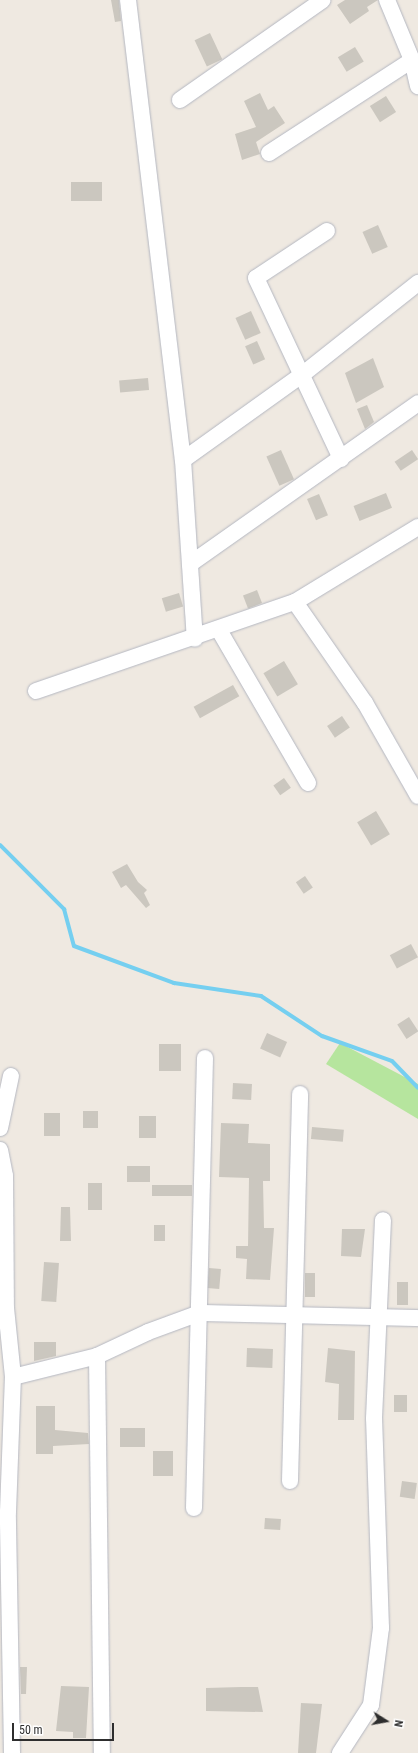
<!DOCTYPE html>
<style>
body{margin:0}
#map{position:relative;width:418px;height:1753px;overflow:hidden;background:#efe9e1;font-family:"Roboto Condensed",sans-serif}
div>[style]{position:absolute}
.green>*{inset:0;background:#b6e59e}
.stream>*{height:4px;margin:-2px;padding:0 2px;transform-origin:2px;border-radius:2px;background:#75cff0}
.building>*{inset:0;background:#cbc7bf;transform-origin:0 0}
.roads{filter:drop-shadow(0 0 1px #b4b7c1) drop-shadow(0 0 1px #b4b7c1)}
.minor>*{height:16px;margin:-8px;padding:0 8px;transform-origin:8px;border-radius:8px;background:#fff}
span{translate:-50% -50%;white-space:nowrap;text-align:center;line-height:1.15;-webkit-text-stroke:4px #fff;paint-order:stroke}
.north{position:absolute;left:366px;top:1701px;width:40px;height:40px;-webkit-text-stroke:3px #fff;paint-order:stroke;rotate:101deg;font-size:11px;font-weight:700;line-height:16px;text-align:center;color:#2e2e2e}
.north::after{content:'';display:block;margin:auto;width:14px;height:18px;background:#2e2e2e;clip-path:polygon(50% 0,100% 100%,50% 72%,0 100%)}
.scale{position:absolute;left:12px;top:1723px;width:102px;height:18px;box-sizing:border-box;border:2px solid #2e2e2e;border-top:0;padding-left:5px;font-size:12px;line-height:14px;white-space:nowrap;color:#2e2e2e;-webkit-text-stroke:3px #fff;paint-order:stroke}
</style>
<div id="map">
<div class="green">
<i style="clip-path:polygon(340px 1043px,418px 1084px,418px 1119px,326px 1064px)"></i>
</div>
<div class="stream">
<i style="left:0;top:845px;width:91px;rotate:45deg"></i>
<i style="left:64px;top:909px;width:38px;rotate:75deg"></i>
<i style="left:74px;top:946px;width:107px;rotate:20.3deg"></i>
<i style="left:174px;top:983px;width:88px;rotate:8.5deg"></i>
<i style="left:261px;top:996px;width:73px;rotate:33.3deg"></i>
<i style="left:322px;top:1036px;width:74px;rotate:19.7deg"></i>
<i style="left:392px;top:1061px;width:37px;rotate:46deg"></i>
</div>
<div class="building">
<i style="clip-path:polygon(111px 0,119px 0,121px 21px,115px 22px)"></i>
<i style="clip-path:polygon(345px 0,378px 0,367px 7px,369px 11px,350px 24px,337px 5px)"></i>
<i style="left:210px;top:33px;width:29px;height:17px;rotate:65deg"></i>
<i style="left:355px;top:47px;width:17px;height:20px;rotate:59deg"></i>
<i style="clip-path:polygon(260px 93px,268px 110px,274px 106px,285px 123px,256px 142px,260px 154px,242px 160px,235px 134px,256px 127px,244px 101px)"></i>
<i style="left:386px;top:96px;width:19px;height:19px;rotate:58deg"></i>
<i style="left:71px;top:182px;width:31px;height:19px"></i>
<i style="left:378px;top:225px;width:24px;height:17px;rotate:66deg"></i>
<i style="left:251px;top:311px;width:24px;height:17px;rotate:66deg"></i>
<i style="left:257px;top:341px;width:20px;height:13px;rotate:66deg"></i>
<i style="clip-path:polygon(373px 358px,384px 387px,356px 403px,345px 373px)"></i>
<i style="left:148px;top:378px;width:12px;height:29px;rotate:85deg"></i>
<i style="clip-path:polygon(367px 405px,374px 422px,365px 429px,357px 409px)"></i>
<i style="left:281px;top:450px;width:32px;height:16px;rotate:66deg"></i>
<i style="left:412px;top:450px;width:11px;height:21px;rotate:56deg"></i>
<i style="left:386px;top:493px;width:16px;height:35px;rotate:68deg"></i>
<i style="left:319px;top:494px;width:23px;height:13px;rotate:67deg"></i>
<i style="left:257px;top:590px;width:14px;height:15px;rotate:69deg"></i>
<i style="left:179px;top:593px;width:14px;height:18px;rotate:73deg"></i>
<i style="left:284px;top:661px;width:27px;height:24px;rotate:59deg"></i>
<i style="left:233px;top:685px;width:13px;height:45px;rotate:61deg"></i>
<i style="left:342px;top:716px;width:14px;height:18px;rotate:56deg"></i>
<i style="left:284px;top:778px;width:12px;height:13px;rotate:55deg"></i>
<i style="left:376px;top:811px;width:27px;height:22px;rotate:59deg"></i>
<i style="clip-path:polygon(127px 864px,138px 882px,147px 890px,144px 893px,150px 905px,146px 908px,126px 885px,121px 888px,112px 872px)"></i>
<i style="left:305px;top:876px;width:14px;height:11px;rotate:56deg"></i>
<i style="left:411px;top:944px;width:15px;height:24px;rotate:62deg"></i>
<i style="left:409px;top:1017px;width:17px;height:14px;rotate:57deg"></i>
<i style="left:267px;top:1033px;width:22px;height:17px;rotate:24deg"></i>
<i style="left:159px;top:1044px;width:22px;height:27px"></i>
<i style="left:233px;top:1083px;width:19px;height:16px;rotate:3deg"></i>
<i style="left:83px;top:1111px;width:15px;height:17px"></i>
<i style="left:44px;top:1113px;width:16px;height:23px"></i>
<i style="left:139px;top:1116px;width:17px;height:22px"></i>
<i style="clip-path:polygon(221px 1123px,249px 1124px,248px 1143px,270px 1144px,270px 1181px,263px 1181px,264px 1228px,274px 1228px,270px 1280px,246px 1279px,247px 1259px,236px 1258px,236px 1246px,248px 1246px,249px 1178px,219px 1177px)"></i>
<i style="left:312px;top:1127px;width:32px;height:12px;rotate:5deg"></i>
<i style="left:127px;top:1166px;width:23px;height:16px"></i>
<i style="left:88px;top:1183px;width:14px;height:27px"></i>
<i style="left:152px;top:1185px;width:40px;height:11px"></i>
<i style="clip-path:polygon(61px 1207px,70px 1207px,71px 1241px,60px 1241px)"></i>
<i style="left:154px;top:1225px;width:11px;height:16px"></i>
<i style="clip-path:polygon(342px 1229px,365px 1229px,361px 1257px,341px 1256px)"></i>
<i style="left:44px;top:1262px;width:15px;height:39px;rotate:4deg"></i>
<i style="left:209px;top:1268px;width:12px;height:20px;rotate:5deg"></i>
<i style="left:305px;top:1273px;width:10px;height:24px"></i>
<i style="left:397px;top:1282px;width:11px;height:23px"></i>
<i style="clip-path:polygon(34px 1342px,56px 1342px,56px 1356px,34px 1361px)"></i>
<i style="left:247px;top:1348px;width:26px;height:19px;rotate:2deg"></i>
<i style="clip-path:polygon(328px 1348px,355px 1351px,354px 1420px,338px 1420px,339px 1384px,325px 1382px)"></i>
<i style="left:394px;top:1395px;width:13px;height:17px"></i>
<i style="clip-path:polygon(36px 1406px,55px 1406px,55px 1430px,88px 1433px,89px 1444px,53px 1446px,53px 1454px,36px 1454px)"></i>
<i style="left:120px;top:1428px;width:25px;height:19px"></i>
<i style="left:153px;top:1451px;width:20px;height:25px"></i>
<i style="left:402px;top:1481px;width:15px;height:16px;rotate:8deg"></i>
<i style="left:265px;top:1518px;width:16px;height:11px;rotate:4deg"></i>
<i style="clip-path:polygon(20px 1667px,27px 1667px,26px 1694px,21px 1694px)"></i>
<i style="clip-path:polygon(61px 1686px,89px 1687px,86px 1738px,73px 1738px,73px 1732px,56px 1731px)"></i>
<i style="clip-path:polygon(241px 1687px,258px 1687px,263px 1712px,206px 1711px,206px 1688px)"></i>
<i style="clip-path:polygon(301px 1703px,322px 1704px,316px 1753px,298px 1753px)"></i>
</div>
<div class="roads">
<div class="minor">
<i style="left:128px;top:0;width:463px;rotate:83.2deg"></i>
<i style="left:183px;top:460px;width:179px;rotate:86.2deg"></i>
<i style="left:387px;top:0;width:65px;rotate:67.4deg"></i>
<i style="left:412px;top:60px;width:27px;rotate:77deg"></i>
<i style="left:180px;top:100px;width:174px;rotate:-35deg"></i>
<i style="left:269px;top:153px;width:171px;rotate:-33deg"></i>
<i style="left:327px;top:231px;width:85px;rotate:146.5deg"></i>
<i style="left:256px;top:278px;width:200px;rotate:64.8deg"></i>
<i style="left:183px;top:460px;width:148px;rotate:-35.6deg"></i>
<i style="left:303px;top:374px;width:147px;rotate:-38.4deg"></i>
<i style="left:190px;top:564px;width:279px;rotate:-35.2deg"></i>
<i style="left:295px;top:602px;width:123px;rotate:55.3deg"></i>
<i style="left:365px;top:703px;width:107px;rotate:60.3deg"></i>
<i style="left:219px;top:630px;width:177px;rotate:59.8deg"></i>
<i style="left:36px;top:691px;width:274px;rotate:-19deg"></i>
<i style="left:295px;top:602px;width:144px;rotate:-31.4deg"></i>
<i style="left:0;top:1128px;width:53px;rotate:-78.1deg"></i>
<i style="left:0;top:1150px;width:26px;rotate:79deg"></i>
<i style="left:5px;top:1176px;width:132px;rotate:89.6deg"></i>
<i style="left:6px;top:1308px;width:69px;rotate:84.2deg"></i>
<i style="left:97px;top:1356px;width:397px;rotate:89.3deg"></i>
<i style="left:290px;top:1481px;width:387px;rotate:-88.5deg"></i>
<i style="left:194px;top:1508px;width:450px;rotate:-88.6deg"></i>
<i style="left:12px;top:1753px;width:241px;rotate:-91deg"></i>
<i style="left:8px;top:1512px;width:135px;rotate:-87.9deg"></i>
<i style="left:13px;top:1377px;width:87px;rotate:-14deg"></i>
<i style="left:97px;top:1356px;width:56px;rotate:-25.2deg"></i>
<i style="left:148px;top:1332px;width:55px;rotate:-20.1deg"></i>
<i style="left:200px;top:1313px;width:218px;rotate:1.3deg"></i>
<i style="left:340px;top:1753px;width:57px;rotate:-57.1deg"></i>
<i style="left:371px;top:1705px;width:78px;rotate:-82.6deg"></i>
<i style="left:381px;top:1628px;width:210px;rotate:-91.9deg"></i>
<i style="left:374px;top:1418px;width:198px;rotate:-87.4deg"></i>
</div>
</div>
<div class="north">N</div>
<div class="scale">50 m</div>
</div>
